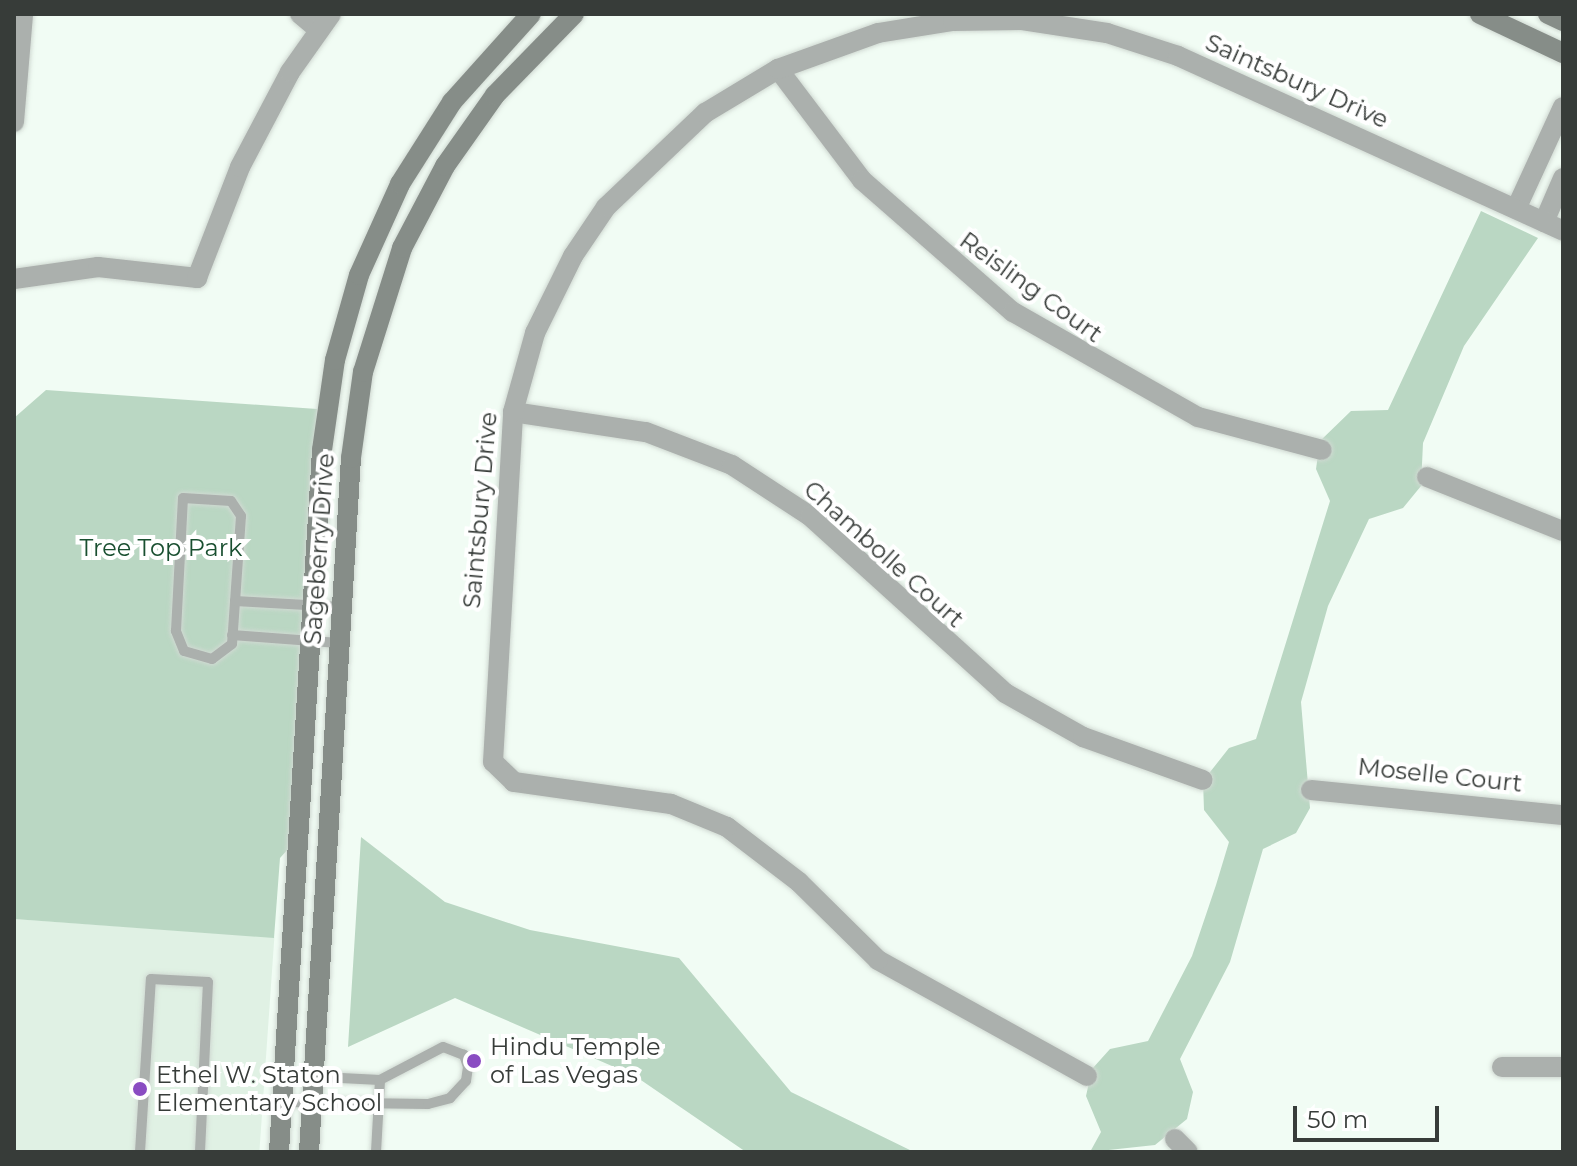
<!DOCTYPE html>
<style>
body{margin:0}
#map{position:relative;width:1577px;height:1166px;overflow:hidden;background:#f1fcf4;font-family:Montserrat,sans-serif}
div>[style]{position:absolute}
.built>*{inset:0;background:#e0f1e4;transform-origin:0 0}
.green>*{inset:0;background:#bad7c3}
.roads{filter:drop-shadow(0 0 2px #d0d9d2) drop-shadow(0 0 2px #d0d9d2)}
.lane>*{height:10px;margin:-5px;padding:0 5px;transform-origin:5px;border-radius:5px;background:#abb0ad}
.street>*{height:20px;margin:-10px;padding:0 10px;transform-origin:10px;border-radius:10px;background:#abb0ad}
.secondary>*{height:20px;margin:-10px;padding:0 10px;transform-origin:10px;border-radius:10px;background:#868d88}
.dots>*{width:22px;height:22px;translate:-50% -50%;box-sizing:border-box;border:4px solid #fff;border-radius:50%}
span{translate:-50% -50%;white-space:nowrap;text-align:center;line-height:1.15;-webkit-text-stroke:8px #fff;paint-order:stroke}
.street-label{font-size:24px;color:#373c39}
.park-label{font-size:24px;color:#194f30}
.poi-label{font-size:24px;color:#373c39}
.left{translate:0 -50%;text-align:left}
.frame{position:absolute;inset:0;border:16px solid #373c39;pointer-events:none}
.scale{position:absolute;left:1293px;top:1106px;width:146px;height:36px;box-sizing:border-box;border:4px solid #373c39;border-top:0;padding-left:10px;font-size:24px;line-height:28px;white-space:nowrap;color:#373c39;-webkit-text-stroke:6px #fff;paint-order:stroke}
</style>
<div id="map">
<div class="built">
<i style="left:14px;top:919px;width:261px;height:233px;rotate:4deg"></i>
</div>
<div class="green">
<i style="clip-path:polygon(1481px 211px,1538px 238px,1464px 346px,1423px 443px,1421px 486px,1403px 508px,1369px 519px,1328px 606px,1301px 702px,1310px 808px,1296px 833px,1263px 849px,1230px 962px,1180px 1059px,1193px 1092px,1187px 1119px,1155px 1145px,1090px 1152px,1101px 1132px,1086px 1096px,1092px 1069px,1110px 1049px,1148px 1041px,1192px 956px,1216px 885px,1229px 842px,1204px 810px,1203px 781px,1229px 748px,1256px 739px,1330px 501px,1316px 469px,1320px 441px,1351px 411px,1388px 410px)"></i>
<i style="clip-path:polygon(46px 390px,317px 409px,290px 847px,280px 858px,274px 938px,14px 919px,14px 418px)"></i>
<i style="clip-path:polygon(361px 837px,445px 902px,530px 930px,679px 958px,791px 1092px,914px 1152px,746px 1152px,635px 1076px,455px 998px,348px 1047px)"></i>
</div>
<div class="roads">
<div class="lane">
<i style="left:183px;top:498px;width:48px;rotate:3.6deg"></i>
<i style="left:231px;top:501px;width:18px;rotate:56deg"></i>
<i style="left:241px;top:516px;width:128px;rotate:94deg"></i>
<i style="left:232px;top:644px;width:25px;rotate:143deg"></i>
<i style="left:212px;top:659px;width:29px;rotate:-164deg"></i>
<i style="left:184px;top:651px;width:22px;rotate:-112deg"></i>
<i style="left:176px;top:631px;width:133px;rotate:-87deg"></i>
<i style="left:235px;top:601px;width:107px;rotate:3.2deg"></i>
<i style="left:232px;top:635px;width:107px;rotate:4.3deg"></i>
<i style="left:282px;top:1102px;width:146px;rotate:0.8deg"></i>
<i style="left:428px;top:1104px;width:23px;rotate:-15deg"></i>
<i style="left:450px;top:1098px;width:23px;rotate:-47deg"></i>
<i style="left:466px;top:1081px;width:14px;rotate:-82deg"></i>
<i style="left:468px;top:1067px;width:13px;rotate:-108deg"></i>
<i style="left:464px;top:1055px;width:22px;rotate:-159deg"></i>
<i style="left:443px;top:1047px;width:71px;rotate:152.4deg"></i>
<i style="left:380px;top:1080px;width:97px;rotate:-177deg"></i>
<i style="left:140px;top:1152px;width:173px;rotate:-86.4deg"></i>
<i style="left:151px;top:979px;width:57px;rotate:3deg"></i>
<i style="left:208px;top:982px;width:170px;rotate:92.7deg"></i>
<i style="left:376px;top:1152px;width:72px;rotate:-86.8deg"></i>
</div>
<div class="street">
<i style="left:300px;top:14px;width:25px;rotate:40deg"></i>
<i style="left:778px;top:69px;width:139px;rotate:52.9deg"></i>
<i style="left:862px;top:180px;width:201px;rotate:41.2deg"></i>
<i style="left:1013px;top:312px;width:213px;rotate:29.6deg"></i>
<i style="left:1198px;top:417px;width:128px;rotate:14.9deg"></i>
<i style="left:14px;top:122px;width:108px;rotate:-85.2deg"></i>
<i style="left:1516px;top:209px;width:112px;rotate:-65.3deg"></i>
<i style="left:1544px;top:222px;width:48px;rotate:-66.6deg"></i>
<i style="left:14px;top:279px;width:85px;rotate:-8.1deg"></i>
<i style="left:98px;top:267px;width:100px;rotate:6.3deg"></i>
<i style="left:197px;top:278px;width:119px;rotate:-68.8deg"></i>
<i style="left:240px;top:167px;width:107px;rotate:-62.2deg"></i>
<i style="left:290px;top:72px;width:71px;rotate:-54.7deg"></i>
<i style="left:513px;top:412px;width:134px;rotate:8.6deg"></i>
<i style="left:646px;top:432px;width:92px;rotate:21deg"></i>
<i style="left:732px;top:465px;width:93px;rotate:33.2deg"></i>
<i style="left:810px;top:516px;width:263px;rotate:42.2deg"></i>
<i style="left:1005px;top:693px;width:90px;rotate:29.4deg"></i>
<i style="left:1083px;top:737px;width:127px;rotate:19.7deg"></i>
<i style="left:1427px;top:477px;width:146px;rotate:21.7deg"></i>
<i style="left:1311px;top:790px;width:253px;rotate:5.7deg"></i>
<i style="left:1502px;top:1067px;width:61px"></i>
<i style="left:1087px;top:1076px;width:239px;rotate:-151deg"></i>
<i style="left:878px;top:960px;width:111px;rotate:-135.4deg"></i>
<i style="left:799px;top:882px;width:91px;rotate:-142.6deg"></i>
<i style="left:727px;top:827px;width:61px;rotate:-157.7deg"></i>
<i style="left:671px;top:804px;width:159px;rotate:-172deg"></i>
<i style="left:514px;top:782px;width:29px;rotate:-136deg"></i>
<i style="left:493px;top:762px;width:351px;rotate:-86.7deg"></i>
<i style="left:513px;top:412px;width:82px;rotate:-74.4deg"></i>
<i style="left:535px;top:333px;width:86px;rotate:-63.7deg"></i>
<i style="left:573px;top:256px;width:59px;rotate:-56deg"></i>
<i style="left:606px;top:207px;width:137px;rotate:-43.5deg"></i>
<i style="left:705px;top:113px;width:85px;rotate:-31.1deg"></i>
<i style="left:778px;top:69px;width:106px;rotate:-19.8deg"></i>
<i style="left:878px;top:33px;width:76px;rotate:-9.1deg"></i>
<i style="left:953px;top:21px;width:69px;rotate:-0.8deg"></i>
<i style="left:1022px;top:20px;width:86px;rotate:8.7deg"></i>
<i style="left:1107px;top:33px;width:75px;rotate:17.9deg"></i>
<i style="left:1178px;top:56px;width:423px;rotate:24.4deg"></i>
<i style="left:1175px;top:1139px;width:18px;rotate:45deg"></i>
</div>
<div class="secondary">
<i style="left:1480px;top:14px;width:92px;rotate:25.2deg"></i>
<i style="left:1548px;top:14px;width:17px;rotate:25deg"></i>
<i style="left:279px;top:1152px;width:703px;rotate:-86.49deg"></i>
<i style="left:322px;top:450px;width:91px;rotate:-81.8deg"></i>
<i style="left:335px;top:360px;width:88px;rotate:-74.2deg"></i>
<i style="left:359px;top:275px;width:100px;rotate:-65.7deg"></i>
<i style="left:400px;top:184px;width:97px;rotate:-57.6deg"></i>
<i style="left:452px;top:102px;width:118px;rotate:-48.1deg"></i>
<i style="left:309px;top:1152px;width:695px;rotate:-86.54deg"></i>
<i style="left:351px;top:458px;width:87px;rotate:-82.1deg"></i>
<i style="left:363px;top:372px;width:130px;rotate:-72.5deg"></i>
<i style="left:402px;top:248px;width:93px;rotate:-62.3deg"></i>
<i style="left:445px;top:166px;width:87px;rotate:-54.8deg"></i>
<i style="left:495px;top:95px;width:113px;rotate:-45.7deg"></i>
</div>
</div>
<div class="dots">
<i style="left:474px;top:1061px;background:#8a4cc2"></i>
<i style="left:140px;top:1089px;background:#8a4cc2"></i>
</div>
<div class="street-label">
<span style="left:1297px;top:81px;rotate:24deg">Saintsbury Drive</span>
<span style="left:1031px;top:287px;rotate:36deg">Reisling Court</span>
<span style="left:480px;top:510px;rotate:-85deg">Saintsbury Drive</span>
<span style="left:319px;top:549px;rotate:-86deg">Sageberry Drive</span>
<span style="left:884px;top:554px;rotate:42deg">Chambolle Court</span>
<span style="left:1440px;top:775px;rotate:6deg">Moselle Court</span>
</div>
<div class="park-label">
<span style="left:161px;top:548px">Tree Top Park</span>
</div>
<div class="poi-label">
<span class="left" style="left:490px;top:1061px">Hindu Temple<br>of Las Vegas</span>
<span class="left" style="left:156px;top:1089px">Ethel W. Staton<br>Elementary School</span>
</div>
<div class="frame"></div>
<div class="scale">50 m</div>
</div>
